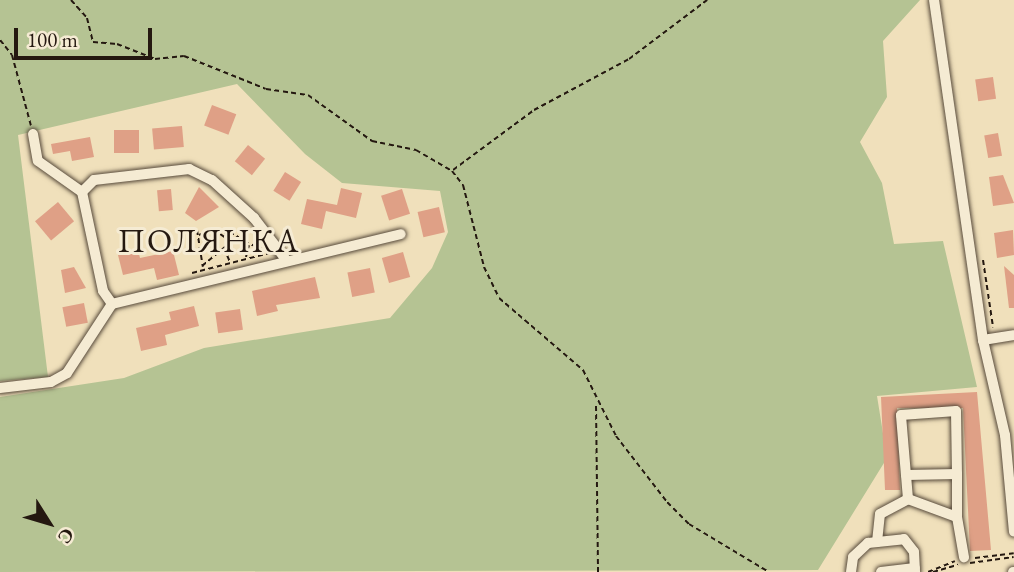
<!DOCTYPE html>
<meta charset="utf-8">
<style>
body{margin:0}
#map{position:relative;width:1014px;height:572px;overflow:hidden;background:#f0e0bb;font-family:"EB Garamond",serif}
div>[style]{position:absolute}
.green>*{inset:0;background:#b5c393}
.building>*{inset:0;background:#dfa086;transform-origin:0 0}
.path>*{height:2px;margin-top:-1px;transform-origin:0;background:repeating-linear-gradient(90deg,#241810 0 5px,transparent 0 8.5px)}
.roads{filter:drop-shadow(0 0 2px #574a3b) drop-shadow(0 0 2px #574a3b)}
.minor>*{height:10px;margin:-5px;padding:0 5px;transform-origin:5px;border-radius:5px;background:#f5ebd3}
span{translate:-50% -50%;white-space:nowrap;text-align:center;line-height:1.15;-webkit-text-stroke:6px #f5ebd3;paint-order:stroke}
.neighbourhood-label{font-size:33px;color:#241810;letter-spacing:2px}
.north{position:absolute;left:14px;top:488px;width:70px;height:70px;-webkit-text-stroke:5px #f5ebd3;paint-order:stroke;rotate:127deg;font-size:19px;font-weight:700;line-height:28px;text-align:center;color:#241810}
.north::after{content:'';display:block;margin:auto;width:24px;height:32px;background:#241810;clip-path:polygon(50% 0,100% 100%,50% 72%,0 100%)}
.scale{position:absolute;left:14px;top:28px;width:138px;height:32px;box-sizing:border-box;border:4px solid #241810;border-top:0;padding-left:9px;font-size:21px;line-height:24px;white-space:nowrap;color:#241810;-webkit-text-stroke:5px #f5ebd3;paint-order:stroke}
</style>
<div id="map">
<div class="green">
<i style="clip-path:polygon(0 0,920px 0,883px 41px,887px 97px,860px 142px,882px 183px,894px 244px,943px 241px,977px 387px,877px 396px,887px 458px,818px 570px,0 572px,0 397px,124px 378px,204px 348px,390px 318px,432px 268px,448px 232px,440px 191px,342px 183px,305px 154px,237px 84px,18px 135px,48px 377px,0 381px)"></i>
</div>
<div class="building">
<i style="left:993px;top:77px;width:22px;height:18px;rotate:82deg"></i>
<i style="left:212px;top:105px;width:26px;height:22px;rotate:21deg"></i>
<i style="left:182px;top:126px;width:21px;height:30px;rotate:85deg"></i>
<i style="left:114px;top:130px;width:25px;height:23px"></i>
<i style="left:998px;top:133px;width:23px;height:14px;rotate:80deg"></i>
<i style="clip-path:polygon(90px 137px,94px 157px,72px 161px,70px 151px,53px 154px,51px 144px)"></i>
<i style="left:248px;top:145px;width:22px;height:21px;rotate:39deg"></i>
<i style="left:285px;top:172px;width:19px;height:22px;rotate:32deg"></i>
<i style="clip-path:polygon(1003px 175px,1014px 203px,993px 206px,989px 177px)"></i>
<i style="clip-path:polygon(199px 187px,219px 207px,196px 221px,185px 213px)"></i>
<i style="clip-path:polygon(341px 188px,362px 193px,356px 218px,326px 211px,322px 229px,301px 224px,307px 199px,337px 205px)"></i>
<i style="left:171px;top:189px;width:21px;height:14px;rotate:85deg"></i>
<i style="left:402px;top:189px;width:26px;height:22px;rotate:72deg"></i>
<i style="left:58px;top:202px;width:25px;height:30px;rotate:50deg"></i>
<i style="left:439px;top:207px;width:26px;height:22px;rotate:77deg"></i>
<i style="clip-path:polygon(1013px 230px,1014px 255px,997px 258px,994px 233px)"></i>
<i style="clip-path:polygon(138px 250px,140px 258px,173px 251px,179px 275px,157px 280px,154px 268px,123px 275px,118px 255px)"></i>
<i style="left:403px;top:252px;width:26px;height:22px;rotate:74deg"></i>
<i style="clip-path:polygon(1004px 266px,1014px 275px,1014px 308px,1009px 308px)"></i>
<i style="clip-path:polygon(74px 267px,86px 288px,65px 293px,61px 270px)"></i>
<i style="left:370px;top:268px;width:25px;height:23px;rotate:79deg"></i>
<i style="clip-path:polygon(315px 277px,320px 298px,276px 305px,278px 311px,257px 316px,252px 291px)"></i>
<i style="left:84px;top:303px;width:20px;height:22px;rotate:79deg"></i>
<i style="clip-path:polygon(194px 306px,199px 326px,165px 335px,167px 345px,141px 351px,136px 328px,171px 320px,169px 312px)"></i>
<i style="left:240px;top:309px;width:21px;height:25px;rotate:82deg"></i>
<i style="clip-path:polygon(977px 392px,991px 550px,970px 551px,963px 408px,897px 408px,900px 490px,885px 490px,881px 397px)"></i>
</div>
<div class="path">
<i style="left:71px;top:0;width:24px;rotate:48deg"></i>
<i style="left:87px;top:18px;width:25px;rotate:76deg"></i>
<i style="left:93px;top:42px;width:24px;rotate:5deg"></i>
<i style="left:117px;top:44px;width:41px;rotate:21.5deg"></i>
<i style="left:155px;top:59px;width:29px;rotate:-6deg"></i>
<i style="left:184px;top:56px;width:88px;rotate:21.9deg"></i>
<i style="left:266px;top:89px;width:42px;rotate:8.1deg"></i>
<i style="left:308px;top:95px;width:79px;rotate:35.7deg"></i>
<i style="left:372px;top:141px;width:45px;rotate:11.6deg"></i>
<i style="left:416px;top:150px;width:42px;rotate:30.3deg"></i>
<i style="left:452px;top:171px;width:18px;rotate:52deg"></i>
<i style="left:463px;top:185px;width:85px;rotate:75.6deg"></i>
<i style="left:484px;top:267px;width:34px;rotate:64deg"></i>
<i style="left:499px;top:298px;width:111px;rotate:40.6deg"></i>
<i style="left:583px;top:370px;width:74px;rotate:63.4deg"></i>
<i style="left:616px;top:436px;width:83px;rotate:52.3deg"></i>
<i style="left:667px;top:502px;width:31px;rotate:45deg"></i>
<i style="left:689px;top:524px;width:93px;rotate:31deg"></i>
<i style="left:0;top:40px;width:19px;rotate:51deg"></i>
<i style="left:12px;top:55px;width:73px;rotate:75deg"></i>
<i style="left:453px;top:170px;width:101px;rotate:-36.5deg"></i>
<i style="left:534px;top:110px;width:108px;rotate:-28.2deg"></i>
<i style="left:629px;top:59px;width:98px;rotate:-37.1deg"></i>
<i style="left:197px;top:230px;width:37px;rotate:81deg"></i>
<i style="left:224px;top:233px;width:10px;rotate:6deg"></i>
<i style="left:199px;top:235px;width:15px;rotate:-23deg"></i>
<i style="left:213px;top:229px;width:19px;rotate:35deg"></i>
<i style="left:236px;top:238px;width:28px;rotate:23deg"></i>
<i style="left:224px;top:248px;width:15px;rotate:67deg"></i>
<i style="left:246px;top:257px;width:12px;rotate:-76deg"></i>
<i style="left:983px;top:260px;width:68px;rotate:81.5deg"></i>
<i style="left:202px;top:266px;width:60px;rotate:-39.6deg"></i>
<i style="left:192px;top:273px;width:81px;rotate:-14.4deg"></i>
<i style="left:596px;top:406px;width:166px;rotate:89.3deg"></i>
<i style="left:975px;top:558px;width:39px;rotate:-7deg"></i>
<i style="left:970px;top:563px;width:44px;rotate:-7.8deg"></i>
<i style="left:928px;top:572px;width:29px;rotate:-22deg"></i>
<i style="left:933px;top:572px;width:26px;rotate:-16deg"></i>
</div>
<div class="roads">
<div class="minor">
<i style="left:934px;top:0;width:344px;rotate:81.8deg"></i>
<i style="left:983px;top:340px;width:98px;rotate:77deg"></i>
<i style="left:1005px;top:435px;width:97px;rotate:84.7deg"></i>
<i style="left:33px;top:134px;width:27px;rotate:80deg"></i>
<i style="left:38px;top:161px;width:54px;rotate:35.2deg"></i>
<i style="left:82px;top:192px;width:17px;rotate:-45deg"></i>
<i style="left:94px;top:180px;width:96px;rotate:-6.6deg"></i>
<i style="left:189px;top:169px;width:25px;rotate:26deg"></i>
<i style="left:212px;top:180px;width:57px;rotate:42.1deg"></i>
<i style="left:254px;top:218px;width:54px;rotate:52.5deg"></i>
<i style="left:82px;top:192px;width:101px;rotate:78deg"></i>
<i style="left:103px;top:291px;width:16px;rotate:55deg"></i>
<i style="left:983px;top:340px;width:31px;rotate:-9deg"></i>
<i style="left:0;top:388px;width:51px;rotate:-6.7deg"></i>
<i style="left:51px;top:382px;width:18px;rotate:-29deg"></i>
<i style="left:67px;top:373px;width:82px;rotate:-56.9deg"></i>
<i style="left:112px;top:304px;width:297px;rotate:-13.6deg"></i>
<i style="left:906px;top:475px;width:51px;rotate:-1.1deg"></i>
<i style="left:957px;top:474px;width:43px;rotate:90deg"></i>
<i style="left:908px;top:499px;width:84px;rotate:-94.8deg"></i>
<i style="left:901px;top:415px;width:55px;rotate:-4.2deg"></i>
<i style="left:956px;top:411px;width:63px;rotate:89.1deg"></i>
<i style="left:877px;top:542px;width:28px;rotate:-84deg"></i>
<i style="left:880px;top:514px;width:32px;rotate:-28deg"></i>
<i style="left:908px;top:499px;width:52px;rotate:20.2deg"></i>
<i style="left:957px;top:517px;width:41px;rotate:80.1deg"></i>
<i style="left:851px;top:572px;width:15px;rotate:-82deg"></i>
<i style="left:853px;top:557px;width:21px;rotate:-43deg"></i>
<i style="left:868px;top:543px;width:36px;rotate:-6deg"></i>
<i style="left:904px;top:539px;width:16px;rotate:52deg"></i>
<i style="left:914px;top:552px;width:20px;rotate:87deg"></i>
<i style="left:881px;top:572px;width:34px;rotate:-7deg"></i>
<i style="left:1013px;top:572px;width:1px"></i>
</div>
</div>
<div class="neighbourhood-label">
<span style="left:209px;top:241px">ПОЛЯНКА</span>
</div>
<div class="north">С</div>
<div class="scale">100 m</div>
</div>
